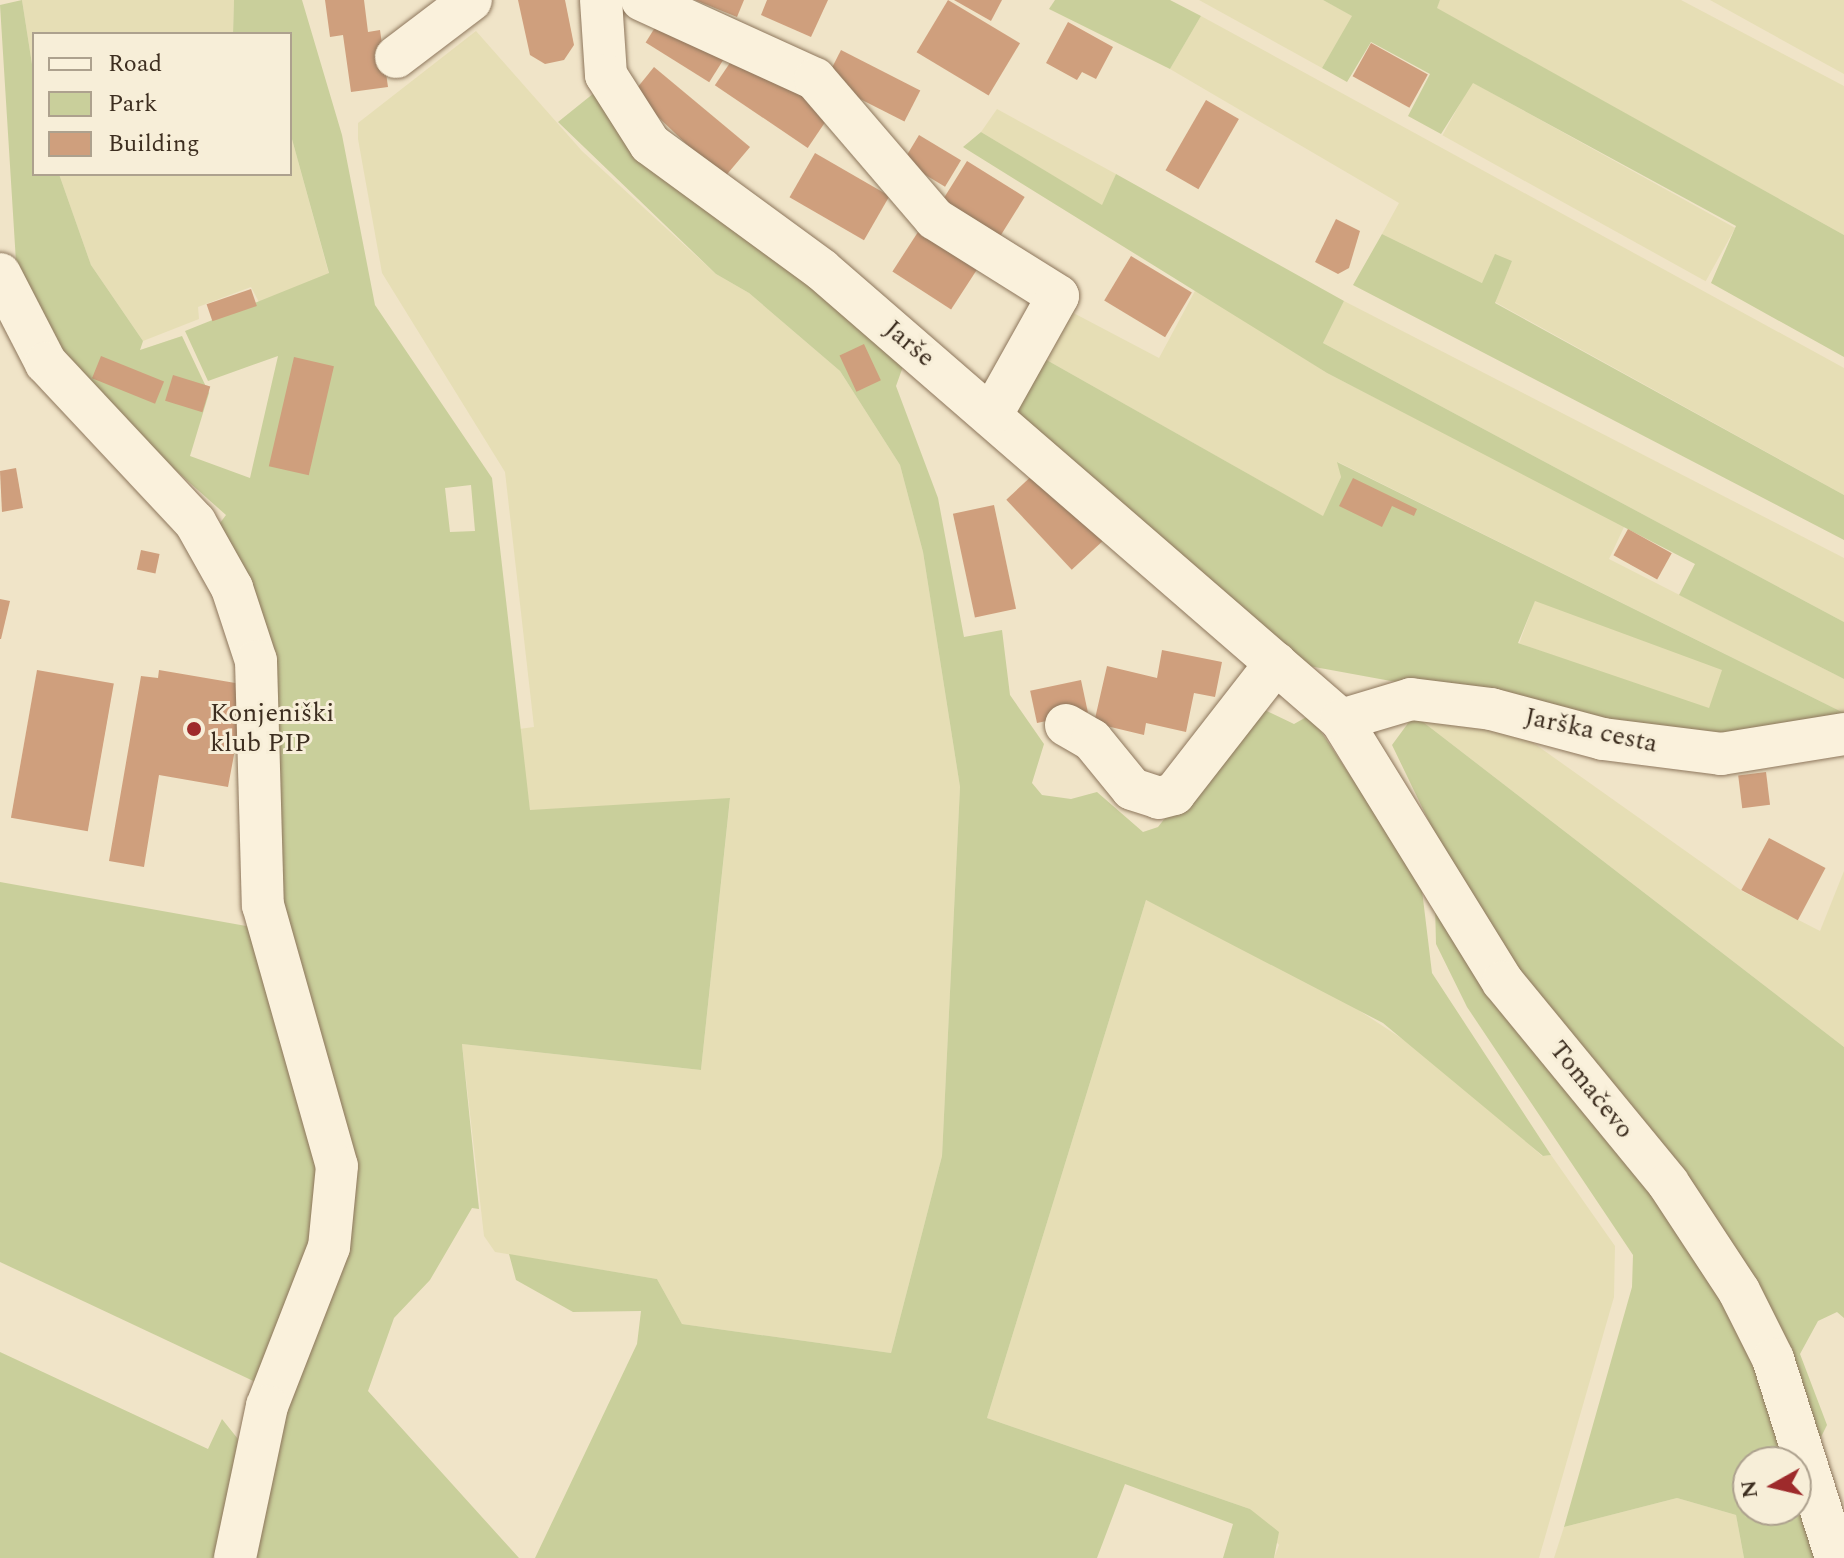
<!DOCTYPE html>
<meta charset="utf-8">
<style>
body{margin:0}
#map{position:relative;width:1844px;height:1558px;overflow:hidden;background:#f0e4c8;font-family:Spectral,serif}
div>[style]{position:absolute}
.farmland>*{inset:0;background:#e6deb5;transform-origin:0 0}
.green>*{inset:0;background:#c9cf9b}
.building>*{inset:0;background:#cf9f7d;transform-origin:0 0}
.roads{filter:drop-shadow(0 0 2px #8d765c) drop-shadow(0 0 2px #8d765c)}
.minor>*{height:42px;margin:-21px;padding:0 21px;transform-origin:21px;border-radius:21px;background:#faf1dc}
.dots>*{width:22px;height:22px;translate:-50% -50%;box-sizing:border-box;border:4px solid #f7eed8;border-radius:50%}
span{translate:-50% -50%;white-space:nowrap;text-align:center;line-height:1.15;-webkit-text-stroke:6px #f7eed8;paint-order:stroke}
.street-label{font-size:26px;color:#3d2e20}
.poi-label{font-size:26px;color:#3d2e20}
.left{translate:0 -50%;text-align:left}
.legend{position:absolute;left:32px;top:32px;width:260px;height:144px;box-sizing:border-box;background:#f7eed8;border:2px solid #ada18e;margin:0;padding:10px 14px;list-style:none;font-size:24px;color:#3d2e20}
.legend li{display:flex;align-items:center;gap:16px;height:40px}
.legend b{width:40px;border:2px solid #ada18e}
.north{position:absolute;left:1732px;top:1446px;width:80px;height:80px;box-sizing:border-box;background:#f7eed8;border:2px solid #ada18e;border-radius:50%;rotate:262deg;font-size:22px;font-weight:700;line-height:32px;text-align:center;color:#3d2e20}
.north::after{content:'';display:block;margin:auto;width:28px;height:36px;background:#9e2a2b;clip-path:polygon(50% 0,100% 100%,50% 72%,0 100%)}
</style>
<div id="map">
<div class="farmland">
<i style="clip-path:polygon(22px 0,234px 0,233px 34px,34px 34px,34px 77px)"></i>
<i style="clip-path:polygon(1199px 0,1323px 0,1353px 16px,1322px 68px)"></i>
<i style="clip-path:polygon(1440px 0,1681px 0,1844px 86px,1844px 235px,1436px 8px)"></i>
<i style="clip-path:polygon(1710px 0,1844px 0,1844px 74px,1813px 57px)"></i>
<i style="clip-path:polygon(1201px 16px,1844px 368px,1844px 495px,1495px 302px,1512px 261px,1482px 283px,1382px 234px,1399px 203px,1170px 69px)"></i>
<i style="clip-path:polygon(476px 31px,582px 151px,716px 274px,749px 293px,840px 371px,900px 465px,923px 552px,960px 787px,942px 1156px,891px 1353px,682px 1324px,657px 1279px,495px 1252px,484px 1236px,462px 1044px,701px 1070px,730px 799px,530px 811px,519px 729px,534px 727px,505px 472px,382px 273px,358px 139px,358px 123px)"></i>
<i style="left:1472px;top:82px;width:301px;height:61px;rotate:29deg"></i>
<i style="clip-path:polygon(997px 109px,1116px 174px,1103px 206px,981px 132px)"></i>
<i style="clip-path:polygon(290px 132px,329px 274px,259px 302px,251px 287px,198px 307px,199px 319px,143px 341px,91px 265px,59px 174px,290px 174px)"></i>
<i style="clip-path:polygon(1196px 289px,1327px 373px,1625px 525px,1609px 559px,1844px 679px,1844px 713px,1338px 462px,1341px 477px,1324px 517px,1036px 354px,1064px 308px,1159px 358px)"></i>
<i style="clip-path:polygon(1344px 301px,1844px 558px,1844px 622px,1323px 343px)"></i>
<i style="left:1535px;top:600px;width:201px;height:46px;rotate:20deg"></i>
<i style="clip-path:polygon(1414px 715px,1508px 725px,1742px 891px,1820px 931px,1844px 871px,1844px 1047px)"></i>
<i style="clip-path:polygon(1146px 900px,1328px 990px,1439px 1063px,1542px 1156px,1551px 1155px,1615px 1246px,1614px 1297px,1539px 1558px,1274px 1558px,1279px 1545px,1250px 1509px,987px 1418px)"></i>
<i style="clip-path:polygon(1677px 1498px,1736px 1515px,1744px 1558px,1554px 1558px,1564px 1527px)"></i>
</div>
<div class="green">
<i style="clip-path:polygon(evenodd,22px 0,34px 77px,34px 174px,59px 174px,91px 265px,143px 341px,140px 350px,182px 336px,209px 393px,190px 456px,250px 478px,278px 356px,208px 381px,185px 331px,329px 273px,290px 132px,290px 34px,233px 34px,234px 0,302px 0,342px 135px,375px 305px,492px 478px,530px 810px,730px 798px,701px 1070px,462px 1044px,479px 1209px,472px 1208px,430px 1280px,394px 1318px,368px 1391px,519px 1558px,251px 1558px,259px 1485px,337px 1260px,270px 823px,211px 535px,226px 515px,56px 364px,16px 262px,0 5px,22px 0,471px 485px,475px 531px,450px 532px,445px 488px,471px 485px)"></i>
<i style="clip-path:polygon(1055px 0,1170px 0,1201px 16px,1170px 69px,1049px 9px)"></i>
<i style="clip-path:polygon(1323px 0,1440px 0,1437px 8px,1844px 235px,1844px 357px,1711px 283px,1736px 226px,1473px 83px,1441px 134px,1408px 116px,1430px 74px,1371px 42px,1347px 82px,1322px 68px,1352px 16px)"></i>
<i style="clip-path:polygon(594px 93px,627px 142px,906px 358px,896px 386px,938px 498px,964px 637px,1002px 630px,1010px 695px,1044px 744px,1032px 783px,1042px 795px,1071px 799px,1097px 792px,1143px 832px,1158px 827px,1254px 705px,1294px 724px,1310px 715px,1421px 882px,1432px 973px,1551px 1155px,1543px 1156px,1383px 1023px,1146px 900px,987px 1418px,1250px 1509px,1279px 1532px,1274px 1558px,1223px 1558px,1233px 1524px,1125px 1484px,1097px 1558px,535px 1558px,637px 1344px,641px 1311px,573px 1312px,516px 1280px,509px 1254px,657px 1279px,682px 1324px,891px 1353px,942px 1156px,960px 787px,923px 552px,900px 465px,840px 371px,749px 293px,716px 274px,558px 122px)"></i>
<i style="clip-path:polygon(981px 132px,1102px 205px,1116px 174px,1344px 301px,1323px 343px,1844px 622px,1844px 679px,1679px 595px,1695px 564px,1327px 373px,963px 147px)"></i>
<i style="clip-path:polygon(1382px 234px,1482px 283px,1495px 254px,1512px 261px,1495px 303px,1844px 495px,1844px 540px,1353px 285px)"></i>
<i style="clip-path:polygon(evenodd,1036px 354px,1323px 516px,1341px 477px,1337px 462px,1844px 713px,1844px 723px,1736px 744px,1309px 666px,1005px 412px,1036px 354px,1535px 601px,1722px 670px,1709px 708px,1518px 643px,1535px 601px)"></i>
<i style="clip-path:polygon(1414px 715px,1844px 1047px,1844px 1318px,1837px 1312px,1818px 1321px,1800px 1354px,1827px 1425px,1816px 1447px,1559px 1029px,1450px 865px,1392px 745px)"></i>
<i style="clip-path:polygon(0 882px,258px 928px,326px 1201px,262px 1385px,0 1262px)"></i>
<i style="clip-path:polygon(1435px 904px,1694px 1252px,1760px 1372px,1791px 1462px,1748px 1462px,1748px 1510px,1796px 1510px,1796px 1479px,1816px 1558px,1744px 1558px,1736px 1515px,1677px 1498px,1564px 1527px,1632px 1287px,1633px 1255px,1467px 1007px,1436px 944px)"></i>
<i style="clip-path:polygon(0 1352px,208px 1449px,222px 1419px,238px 1439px,223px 1558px,0 1558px)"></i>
</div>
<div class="building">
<i style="clip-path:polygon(325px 0,364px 0,368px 32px,380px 30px,388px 87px,351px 92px,343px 35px,330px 37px)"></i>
<i style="clip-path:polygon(518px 0,565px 0,574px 45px,564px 60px,545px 64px,530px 55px)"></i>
<i style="clip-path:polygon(695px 0,744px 0,737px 17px)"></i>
<i style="clip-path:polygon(767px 0,828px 0,811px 37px,761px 15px)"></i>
<i style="left:948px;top:0;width:84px;height:61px;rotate:31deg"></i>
<i style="clip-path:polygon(954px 0,1002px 0,991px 21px)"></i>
<i style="left:661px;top:18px;width:75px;height:29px;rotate:32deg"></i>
<i style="clip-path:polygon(1068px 22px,1113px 47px,1096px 79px,1082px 72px,1077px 80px,1046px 63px)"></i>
<i style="left:1371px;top:43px;width:65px;height:38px;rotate:29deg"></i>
<i style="left:740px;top:48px;width:112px;height:45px;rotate:34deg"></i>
<i style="left:841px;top:50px;width:89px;height:35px;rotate:27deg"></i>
<i style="clip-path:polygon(654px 67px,750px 147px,723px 179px,633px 93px)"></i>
<i style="left:1206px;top:100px;width:38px;height:81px;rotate:30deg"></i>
<i style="left:919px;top:135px;width:49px;height:31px;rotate:31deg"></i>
<i style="left:815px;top:153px;width:86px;height:51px;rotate:30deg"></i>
<i style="left:967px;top:161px;width:68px;height:53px;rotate:32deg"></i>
<i style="clip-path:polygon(1336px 219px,1360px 231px,1349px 268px,1338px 274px,1315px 262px)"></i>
<i style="left:918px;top:232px;width:70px;height:47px;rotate:33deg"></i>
<i style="left:1131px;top:256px;width:71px;height:52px;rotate:31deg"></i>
<i style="left:251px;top:289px;width:18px;height:47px;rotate:71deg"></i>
<i style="left:864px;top:344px;width:40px;height:27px;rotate:65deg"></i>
<i style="left:101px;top:356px;width:68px;height:24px;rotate:22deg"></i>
<i style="left:294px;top:357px;width:41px;height:112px;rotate:13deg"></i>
<i style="left:173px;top:375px;width:39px;height:27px;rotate:17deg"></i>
<i style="clip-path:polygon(16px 468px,23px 508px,2px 512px,0 471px)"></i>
<i style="left:1037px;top:471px;width:96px;height:42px;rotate:47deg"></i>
<i style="clip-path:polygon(1353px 478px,1417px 509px,1414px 516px,1392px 506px,1382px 527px,1339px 506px)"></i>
<i style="left:994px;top:505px;width:106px;height:42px;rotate:78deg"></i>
<i style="left:1628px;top:529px;width:50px;height:30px;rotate:29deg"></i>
<i style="left:141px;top:550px;width:19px;height:20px;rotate:12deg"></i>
<i style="clip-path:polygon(0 599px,10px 601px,1px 639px,0 639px)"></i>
<i style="clip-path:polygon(1162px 650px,1222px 662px,1215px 697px,1194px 693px,1186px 732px,1146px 723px,1144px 735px,1094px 723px,1107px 666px,1157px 678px)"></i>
<i style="left:37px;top:670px;width:78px;height:150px;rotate:10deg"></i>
<i style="clip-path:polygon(159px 670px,247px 685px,228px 787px,159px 775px,144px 867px,109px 861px,141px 676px,158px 678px)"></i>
<i style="left:1081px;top:680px;width:33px;height:52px;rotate:78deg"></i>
<i style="left:1766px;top:772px;width:33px;height:28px;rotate:83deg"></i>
<i style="left:1769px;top:838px;width:64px;height:59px;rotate:28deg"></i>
</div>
<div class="roads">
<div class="minor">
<i style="left:601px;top:0;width:75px;rotate:86.2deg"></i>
<i style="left:606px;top:75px;width:82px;rotate:57.5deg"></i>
<i style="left:650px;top:144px;width:213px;rotate:36.2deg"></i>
<i style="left:822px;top:270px;width:687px;rotate:40.93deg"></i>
<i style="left:1341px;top:720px;width:308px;rotate:58.3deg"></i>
<i style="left:1503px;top:982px;width:260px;rotate:50.6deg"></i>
<i style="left:1668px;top:1183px;width:129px;rotate:56.7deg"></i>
<i style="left:1739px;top:1291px;width:76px;rotate:63.4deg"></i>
<i style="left:1773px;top:1359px;width:209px;rotate:72.4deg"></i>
<i style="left:642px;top:0;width:190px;rotate:24.5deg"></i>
<i style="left:815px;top:79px;width:184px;rotate:49.4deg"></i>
<i style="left:935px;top:219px;width:145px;rotate:32deg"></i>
<i style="left:1058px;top:296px;width:135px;rotate:119.2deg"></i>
<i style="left:396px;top:57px;width:94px;rotate:-37.2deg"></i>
<i style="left:0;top:274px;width:100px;rotate:62.7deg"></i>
<i style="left:46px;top:363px;width:218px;rotate:46.9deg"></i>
<i style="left:195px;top:522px;width:76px;rotate:60.7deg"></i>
<i style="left:232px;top:588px;width:77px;rotate:71.8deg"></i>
<i style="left:256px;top:661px;width:244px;rotate:88.4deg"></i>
<i style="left:263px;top:905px;width:271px;rotate:74.2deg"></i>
<i style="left:337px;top:1166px;width:81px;rotate:95.6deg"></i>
<i style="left:329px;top:1247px;width:171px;rotate:111.3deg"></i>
<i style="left:267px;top:1406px;width:155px;rotate:101.9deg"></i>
<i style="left:1341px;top:720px;width:73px;rotate:-16.7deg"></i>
<i style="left:1411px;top:699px;width:81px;rotate:7.1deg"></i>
<i style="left:1491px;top:709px;width:116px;rotate:15deg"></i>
<i style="left:1603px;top:739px;width:119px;rotate:7.2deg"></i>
<i style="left:1721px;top:754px;width:125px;rotate:-9.2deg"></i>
<i style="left:1066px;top:725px;width:30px;rotate:30deg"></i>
<i style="left:1092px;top:740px;width:63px;rotate:50.8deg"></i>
<i style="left:1132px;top:789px;width:28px;rotate:18deg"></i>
<i style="left:1159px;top:798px;width:16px;rotate:-15deg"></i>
<i style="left:1174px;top:794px;width:166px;rotate:-52.1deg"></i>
</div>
</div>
<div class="dots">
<i style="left:194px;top:729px;background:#9e2a2b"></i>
</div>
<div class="street-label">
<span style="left:909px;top:344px;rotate:40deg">Jarše</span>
<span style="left:1591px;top:731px;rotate:12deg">Jarška cesta</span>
<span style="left:1591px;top:1090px;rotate:51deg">Tomačevo</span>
</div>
<div class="poi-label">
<span class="left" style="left:210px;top:729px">Konjeniški<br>klub PIP</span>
</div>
<ul class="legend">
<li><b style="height:10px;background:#faf1dc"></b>Road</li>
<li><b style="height:22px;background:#c9cf9b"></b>Park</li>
<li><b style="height:22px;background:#cf9f7d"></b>Building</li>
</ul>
<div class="north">N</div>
</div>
